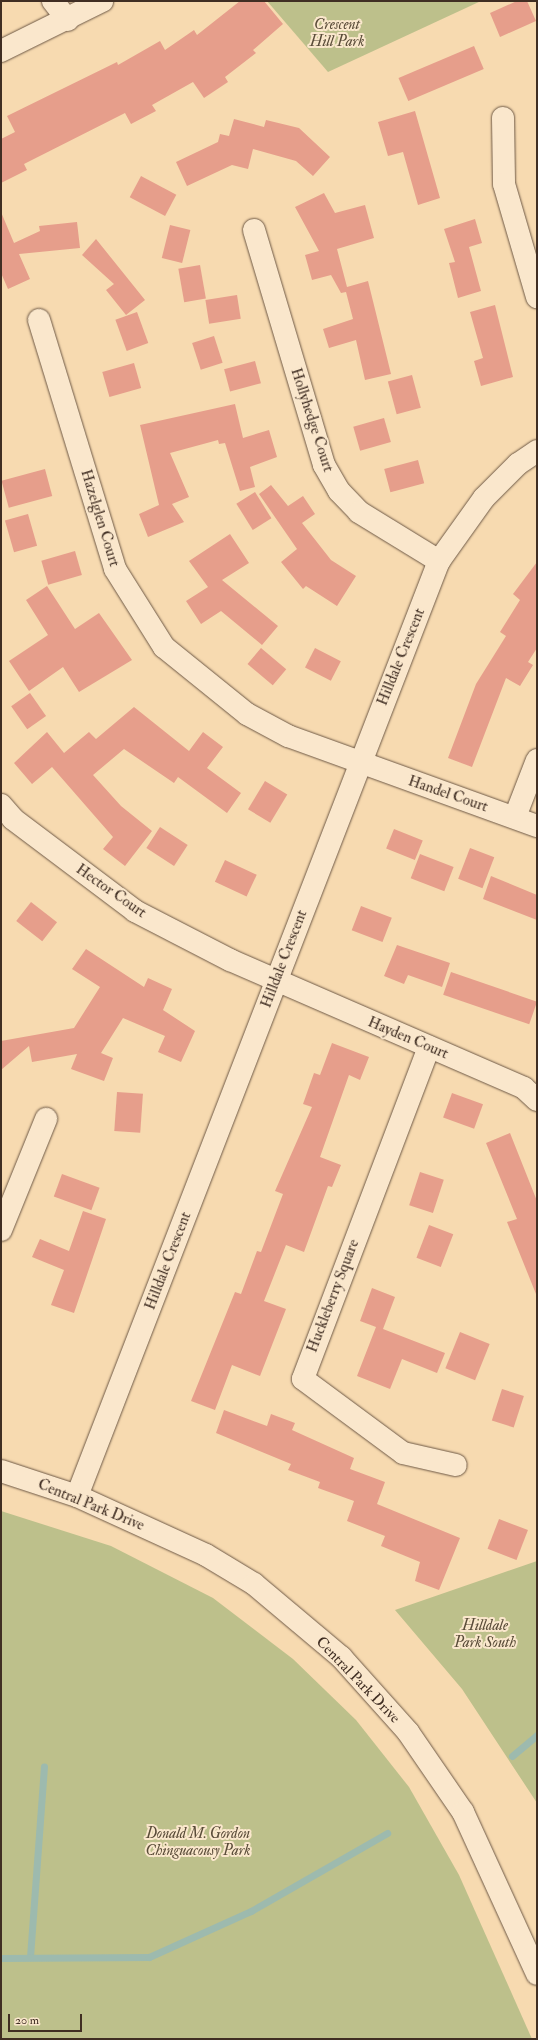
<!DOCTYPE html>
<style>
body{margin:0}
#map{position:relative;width:538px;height:2040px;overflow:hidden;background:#f7dab0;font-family:"IM FELL Double Pica",serif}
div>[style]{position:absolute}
.green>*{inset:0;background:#bdc08b}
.stream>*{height:7px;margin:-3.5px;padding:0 3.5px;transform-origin:3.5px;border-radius:3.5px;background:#9dbaae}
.building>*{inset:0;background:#e69e8b;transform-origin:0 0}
.roads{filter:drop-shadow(0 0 1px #6e5946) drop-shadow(0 0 1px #6e5946)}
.street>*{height:22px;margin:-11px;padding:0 11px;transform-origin:11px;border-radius:11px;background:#fae7cc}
.secondary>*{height:22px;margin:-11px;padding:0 11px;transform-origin:11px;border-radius:11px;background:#fae7cc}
span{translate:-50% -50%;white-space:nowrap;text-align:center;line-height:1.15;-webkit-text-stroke:4px #fae7cc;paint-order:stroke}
.park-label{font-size:15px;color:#594b38;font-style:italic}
.street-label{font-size:15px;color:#402e23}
.frame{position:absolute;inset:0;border:2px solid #402e23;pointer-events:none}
.scale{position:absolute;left:8px;top:2014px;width:74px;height:18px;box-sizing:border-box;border:2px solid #402e23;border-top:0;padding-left:5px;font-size:12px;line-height:14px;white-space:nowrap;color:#402e23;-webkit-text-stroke:3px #fae7cc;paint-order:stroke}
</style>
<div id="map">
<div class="green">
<i style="clip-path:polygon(267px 1px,481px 1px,328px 72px)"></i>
<i style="clip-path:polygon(1px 1511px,111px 1546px,213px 1598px,293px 1659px,356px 1720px,409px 1787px,459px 1875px,532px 2039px,1px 2039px)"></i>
<i style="clip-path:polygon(537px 1561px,537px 1803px,462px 1689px,395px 1610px)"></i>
</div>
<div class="stream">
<i style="left:512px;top:1756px;width:33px;rotate:-40deg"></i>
<i style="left:30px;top:1957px;width:191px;rotate:-85.8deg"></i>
<i style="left:1px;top:1958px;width:148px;rotate:-0.4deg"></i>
<i style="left:149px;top:1957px;width:112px;rotate:-24.3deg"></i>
<i style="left:251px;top:1911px;width:157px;rotate:-29.8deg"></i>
</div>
<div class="building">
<i style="clip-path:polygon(240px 1px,264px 1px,283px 24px,253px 50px,256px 53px,225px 77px,228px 82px,204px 98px,193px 82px,152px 105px,156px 111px,131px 124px,125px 113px,24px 164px,27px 170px,1px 183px,1px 139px,15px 132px,7px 116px,117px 62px,118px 65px,160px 41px,165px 50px,194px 30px,197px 35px)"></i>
<i style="clip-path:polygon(517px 1px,527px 1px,536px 21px,500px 37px,490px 13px)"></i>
<i style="left:474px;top:46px;width:25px;height:82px;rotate:67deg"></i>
<i style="clip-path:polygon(415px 111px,440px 198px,418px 205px,403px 152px,388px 156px,378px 122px)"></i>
<i style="clip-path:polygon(234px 119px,264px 127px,266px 120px,299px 128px,330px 157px,313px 176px,296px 161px,253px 149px,248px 169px,232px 165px,187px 186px,176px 162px,218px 142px,220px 134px,229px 136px)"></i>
<i style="left:141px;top:176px;width:40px;height:24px;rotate:28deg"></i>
<i style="clip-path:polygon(324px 193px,335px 213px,365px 205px,374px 238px,337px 249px,347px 287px,368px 281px,391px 374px,365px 380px,356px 340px,329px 348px,323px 329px,353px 319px,346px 292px,341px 293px,331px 275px,312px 280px,305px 255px,319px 251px,295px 207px)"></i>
<i style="clip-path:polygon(1px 212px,14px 243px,40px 231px,39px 226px,77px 222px,80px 248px,19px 254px,30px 279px,8px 289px,1px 273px)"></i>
<i style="clip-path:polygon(475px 219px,482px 243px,469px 247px,481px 291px,458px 298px,449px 263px,455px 262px,444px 229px)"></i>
<i style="left:170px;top:225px;width:21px;height:34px;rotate:14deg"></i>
<i style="clip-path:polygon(96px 239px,145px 300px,126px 315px,106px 290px,114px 284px,82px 255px)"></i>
<i style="left:200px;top:265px;width:34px;height:22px;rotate:80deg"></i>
<i style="left:237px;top:295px;width:24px;height:32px;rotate:81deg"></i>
<i style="clip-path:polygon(495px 305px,513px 377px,481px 386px,474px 361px,483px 358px,470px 312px)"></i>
<i style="left:137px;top:312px;width:33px;height:23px;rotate:70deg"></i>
<i style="left:214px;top:336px;width:28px;height:23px;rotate:72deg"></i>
<i style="left:255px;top:361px;width:23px;height:32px;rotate:75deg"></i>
<i style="left:134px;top:363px;width:26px;height:33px;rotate:74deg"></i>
<i style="left:412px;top:375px;width:34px;height:25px;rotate:75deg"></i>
<i style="clip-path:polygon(235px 404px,243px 438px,269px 430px,277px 457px,250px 467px,255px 487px,240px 491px,225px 443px,219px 444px,218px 440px,170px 453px,189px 497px,172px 504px,184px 522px,148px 537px,139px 514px,159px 505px,140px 425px)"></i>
<i style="left:384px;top:418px;width:25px;height:32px;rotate:74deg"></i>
<i style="left:418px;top:460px;width:24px;height:35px;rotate:75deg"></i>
<i style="left:45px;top:469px;width:28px;height:45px;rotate:75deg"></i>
<i style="clip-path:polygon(271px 485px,288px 506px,303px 496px,315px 514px,302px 523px,331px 560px,356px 576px,337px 606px,306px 586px,303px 589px,281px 562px,297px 549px,259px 494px)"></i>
<i style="left:255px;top:492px;width:31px;height:22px;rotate:58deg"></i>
<i style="left:28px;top:514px;width:33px;height:24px;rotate:74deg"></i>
<i style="clip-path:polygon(230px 534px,249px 563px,222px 580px,278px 626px,262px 645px,221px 611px,201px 624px,186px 601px,208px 587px,189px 561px)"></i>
<i style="left:75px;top:551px;width:25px;height:35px;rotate:74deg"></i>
<i style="clip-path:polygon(537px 562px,537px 648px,528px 662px,533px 665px,520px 686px,506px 678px,472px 767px,448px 758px,476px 684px,506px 636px,500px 632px,520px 600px,513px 594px)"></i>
<i style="clip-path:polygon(47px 586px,75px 629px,99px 613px,132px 660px,79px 692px,63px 667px,29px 691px,9px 661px,48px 635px,26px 600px)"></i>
<i style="left:261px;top:648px;width:33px;height:21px;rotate:40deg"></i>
<i style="left:315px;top:648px;width:29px;height:22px;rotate:27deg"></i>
<i style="left:30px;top:693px;width:28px;height:23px;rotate:55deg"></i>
<i style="clip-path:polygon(134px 707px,189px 751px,203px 732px,223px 747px,207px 768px,241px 793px,227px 813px,178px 777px,174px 783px,124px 749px,93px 775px,121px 806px,152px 831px,125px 866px,103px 849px,113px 837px,52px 767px,32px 784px,14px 763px,47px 732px,64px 753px,89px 732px,96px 739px)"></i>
<i style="left:265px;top:781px;width:26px;height:33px;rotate:31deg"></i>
<i style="left:160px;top:827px;width:33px;height:25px;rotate:33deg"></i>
<i style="left:394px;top:829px;width:31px;height:21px;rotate:22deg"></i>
<i style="left:470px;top:848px;width:26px;height:33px;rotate:21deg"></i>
<i style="left:420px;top:854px;width:36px;height:26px;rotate:21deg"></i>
<i style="left:225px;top:860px;width:35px;height:24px;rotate:25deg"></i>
<i style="clip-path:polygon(491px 876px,537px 895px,537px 920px,483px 899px)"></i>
<i style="left:31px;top:902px;width:33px;height:24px;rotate:38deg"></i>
<i style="left:361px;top:906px;width:33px;height:26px;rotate:21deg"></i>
<i style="clip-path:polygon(397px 945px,450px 963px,442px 987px,408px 975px,404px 984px,384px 976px)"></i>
<i style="clip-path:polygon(86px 949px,144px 987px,148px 978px,172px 989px,163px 1010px,195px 1031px,181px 1062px,158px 1052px,165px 1036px,123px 1018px,101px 1053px,113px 1058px,104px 1081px,71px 1069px,77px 1054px,32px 1062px,29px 1046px,1px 1070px,1px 1041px,74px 1028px,100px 987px,72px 969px)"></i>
<i style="left:451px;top:972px;width:91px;height:24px;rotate:19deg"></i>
<i style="clip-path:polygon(332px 1043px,369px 1057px,360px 1080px,349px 1075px,320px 1157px,341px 1165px,332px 1187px,328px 1186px,304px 1252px,286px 1245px,264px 1301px,286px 1309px,260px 1376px,232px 1365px,215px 1410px,191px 1401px,235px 1292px,241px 1294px,257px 1251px,261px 1252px,283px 1194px,275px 1191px,312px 1107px,303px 1104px,314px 1073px,320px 1075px)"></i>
<i style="left:117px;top:1092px;width:26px;height:39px;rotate:4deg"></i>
<i style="left:452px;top:1093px;width:33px;height:26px;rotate:20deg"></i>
<i style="clip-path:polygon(510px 1133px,537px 1201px,536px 1294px,507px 1222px,517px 1219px,486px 1143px)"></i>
<i style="left:420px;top:1172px;width:25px;height:35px;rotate:18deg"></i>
<i style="left:62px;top:1174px;width:40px;height:24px;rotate:20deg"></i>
<i style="clip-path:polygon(83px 1211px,106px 1219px,74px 1313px,51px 1305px,64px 1270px,32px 1257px,40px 1239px,69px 1251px)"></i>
<i style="left:429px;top:1225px;width:26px;height:35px;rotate:21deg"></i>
<i style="clip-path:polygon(372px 1288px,395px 1297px,383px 1329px,445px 1353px,437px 1373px,402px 1359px,390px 1389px,357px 1376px,376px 1327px,360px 1321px)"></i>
<i style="left:460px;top:1332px;width:32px;height:39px;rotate:22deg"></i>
<i style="left:502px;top:1389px;width:23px;height:33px;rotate:18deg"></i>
<i style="clip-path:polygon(224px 1410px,267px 1426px,271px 1414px,295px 1423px,292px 1430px,354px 1458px,350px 1469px,385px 1482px,377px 1504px,460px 1538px,439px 1590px,415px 1581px,420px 1562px,381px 1546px,385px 1536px,347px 1521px,354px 1501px,318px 1488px,320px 1482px,288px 1470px,291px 1464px,216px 1433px)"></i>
<i style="left:499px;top:1519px;width:31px;height:32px;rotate:21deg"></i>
</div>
<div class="roads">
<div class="street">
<i style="left:53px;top:1px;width:24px;rotate:52deg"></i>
<i style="left:1px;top:51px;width:113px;rotate:-26.3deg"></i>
<i style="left:503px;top:118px;width:66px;rotate:89.1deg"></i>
<i style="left:504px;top:184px;width:118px;rotate:73.7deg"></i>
<i style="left:254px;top:230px;width:245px;rotate:73.4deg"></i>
<i style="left:324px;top:465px;width:30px;rotate:60deg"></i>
<i style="left:339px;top:491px;width:29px;rotate:46deg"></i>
<i style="left:359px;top:512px;width:94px;rotate:31.5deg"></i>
<i style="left:39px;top:320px;width:260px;rotate:73deg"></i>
<i style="left:115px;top:569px;width:92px;rotate:57.9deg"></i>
<i style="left:164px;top:647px;width:107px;rotate:38.9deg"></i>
<i style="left:247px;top:714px;width:47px;rotate:28.2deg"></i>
<i style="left:288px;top:736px;width:265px;rotate:19.9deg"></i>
<i style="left:1px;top:805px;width:18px;rotate:49deg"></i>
<i style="left:13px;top:819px;width:153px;rotate:37deg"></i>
<i style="left:135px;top:911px;width:107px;rotate:27.3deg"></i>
<i style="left:230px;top:960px;width:321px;rotate:23.5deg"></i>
<i style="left:524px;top:1088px;width:18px;rotate:43deg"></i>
<i style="left:515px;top:817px;width:61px;rotate:-68.9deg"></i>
<i style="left:429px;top:1047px;width:355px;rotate:110.8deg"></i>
<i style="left:303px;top:1379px;width:124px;rotate:36.5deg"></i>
<i style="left:403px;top:1453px;width:54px;rotate:12.8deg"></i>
<i style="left:1px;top:1230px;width:120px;rotate:-67.9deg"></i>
<i style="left:77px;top:1496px;width:1003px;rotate:-68.84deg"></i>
<i style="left:439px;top:561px;width:77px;rotate:-54.5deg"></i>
<i style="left:484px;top:498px;width:48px;rotate:-45deg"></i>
<i style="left:518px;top:464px;width:23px;rotate:-34deg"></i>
</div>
<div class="secondary">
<i style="left:1px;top:1471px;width:80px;rotate:18.2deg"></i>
<i style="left:77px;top:1496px;width:142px;rotate:24.6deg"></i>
<i style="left:206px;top:1555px;width:56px;rotate:31.1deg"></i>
<i style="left:254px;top:1584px;width:114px;rotate:40deg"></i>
<i style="left:341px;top:1657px;width:101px;rotate:48.2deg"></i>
<i style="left:408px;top:1732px;width:97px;rotate:55.5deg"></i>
<i style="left:463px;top:1812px;width:178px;rotate:65.4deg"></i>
</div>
</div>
<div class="park-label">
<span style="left:337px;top:33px">Crescent<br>Hill Park</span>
<span style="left:485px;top:1634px">Hilldale<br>Park South</span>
<span style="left:198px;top:1842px">Donald M. Gordon<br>Chinguacousy Park</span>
</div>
<div class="street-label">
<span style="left:312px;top:420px;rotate:72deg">Hollyhedge Court</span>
<span style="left:100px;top:518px;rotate:73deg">Hazelglen Court</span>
<span style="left:401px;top:657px;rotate:-68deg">Hilldale Crescent</span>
<span style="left:448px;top:794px;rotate:19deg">Handel Court</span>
<span style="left:111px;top:891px;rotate:35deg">Hector Court</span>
<span style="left:284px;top:959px;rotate:-69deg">Hilldale Crescent</span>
<span style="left:408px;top:1038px;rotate:23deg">Hayden Court</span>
<span style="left:168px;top:1261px;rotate:-69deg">Hilldale Crescent</span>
<span style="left:333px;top:1296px;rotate:-69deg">Huckleberry Square</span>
<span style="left:91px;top:1505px;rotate:22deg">Central Park Drive</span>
<span style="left:358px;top:1680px;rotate:46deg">Central Park Drive</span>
</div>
<div class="frame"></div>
<div class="scale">20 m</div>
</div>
